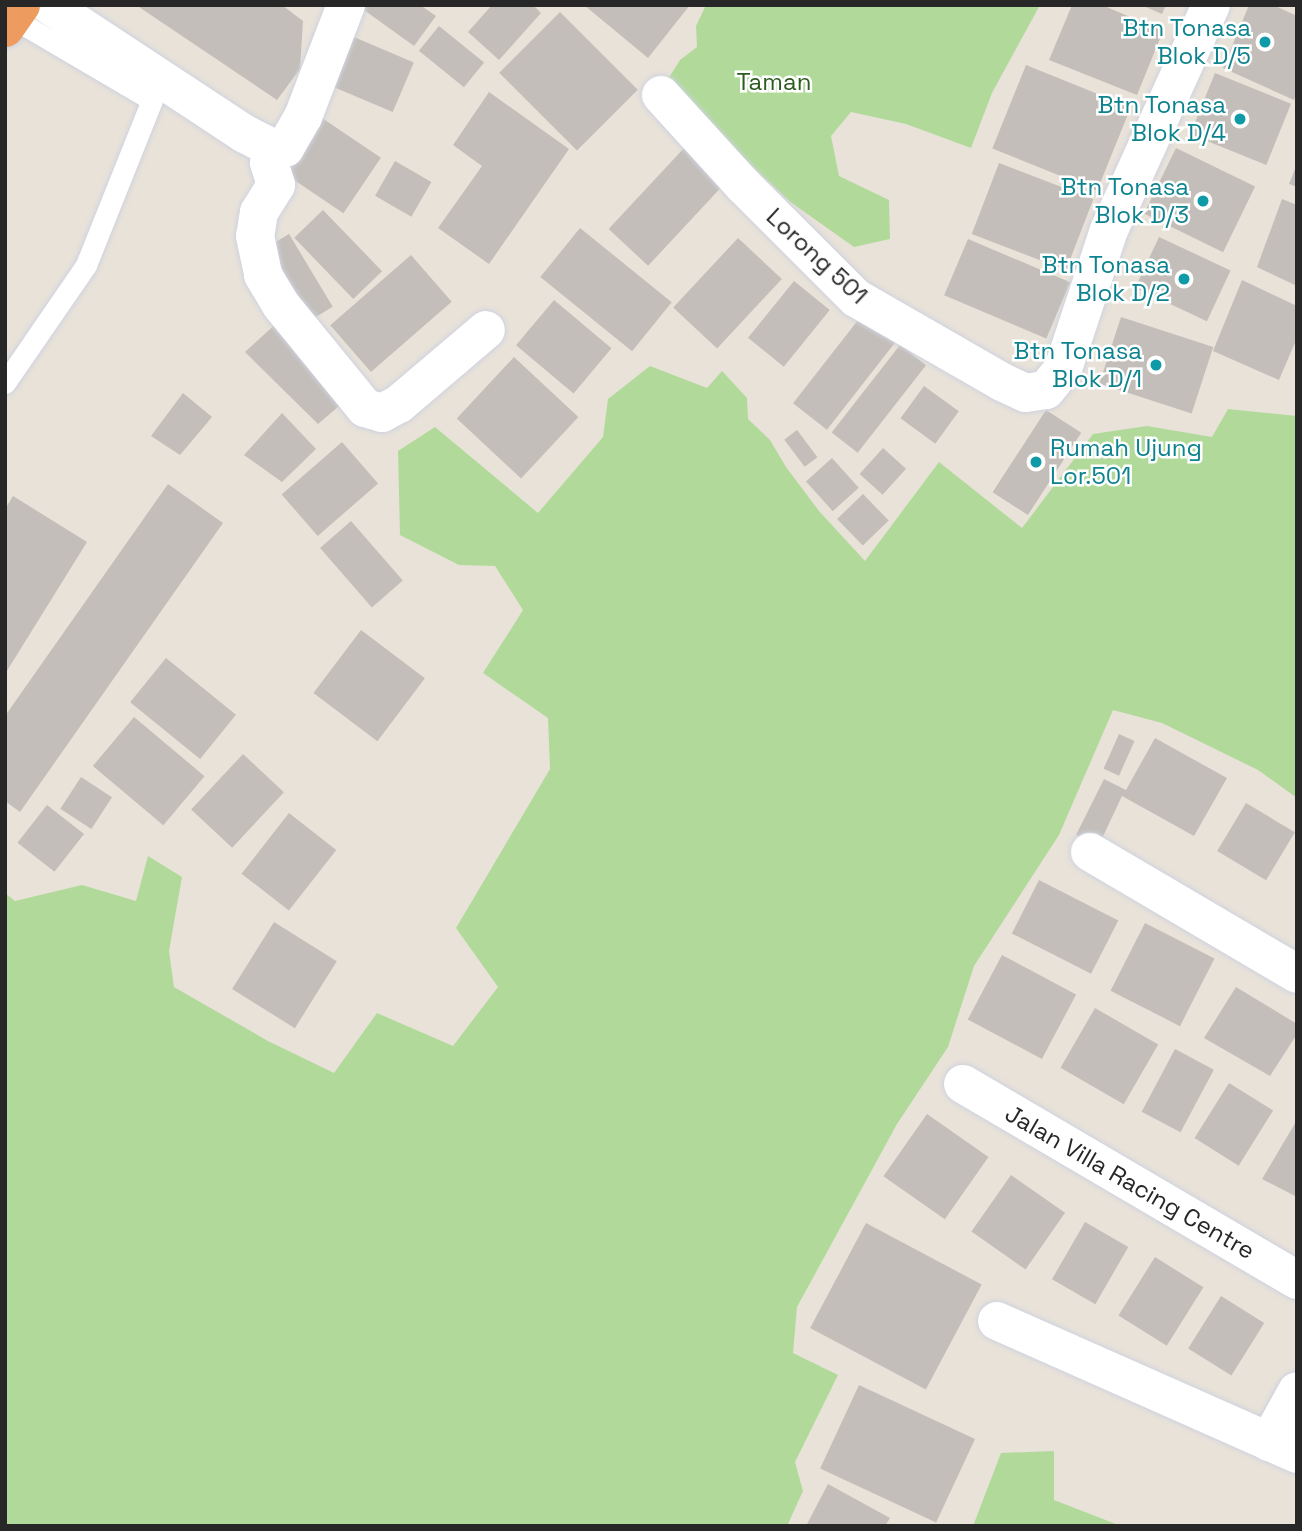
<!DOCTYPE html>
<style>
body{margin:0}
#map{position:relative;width:1302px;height:1531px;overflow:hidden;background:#e8e2d9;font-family:"Space Grotesk",sans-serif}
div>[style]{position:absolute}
.green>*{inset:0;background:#b1da9a}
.building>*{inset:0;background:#c3beb9;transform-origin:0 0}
.roads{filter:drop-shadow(0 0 2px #cfd2df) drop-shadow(0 0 2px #cfd2df)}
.lane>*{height:21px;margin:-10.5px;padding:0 10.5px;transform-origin:10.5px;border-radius:10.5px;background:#fff}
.street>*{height:38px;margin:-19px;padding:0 19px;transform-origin:19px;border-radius:19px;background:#fff}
.highway>*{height:38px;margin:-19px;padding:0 19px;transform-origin:19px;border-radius:19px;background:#ed9b5f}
.dots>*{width:19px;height:19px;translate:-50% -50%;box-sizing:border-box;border:4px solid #fff;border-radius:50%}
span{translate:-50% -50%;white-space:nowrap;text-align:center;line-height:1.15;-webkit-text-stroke:5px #fff;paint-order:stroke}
.culture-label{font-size:24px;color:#0d838f}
.right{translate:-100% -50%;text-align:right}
.left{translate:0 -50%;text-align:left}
.park-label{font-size:24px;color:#2d5b20}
.street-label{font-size:24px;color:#272727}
.frame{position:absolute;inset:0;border:7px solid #272727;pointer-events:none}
</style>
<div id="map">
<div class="green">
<i style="clip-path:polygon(706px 5px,1040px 5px,992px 93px,971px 148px,906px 124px,851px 112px,831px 136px,839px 176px,889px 200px,890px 239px,854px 247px,789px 201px,665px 84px,680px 60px,697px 47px,696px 26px)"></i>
<i style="clip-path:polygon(650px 366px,707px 388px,722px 371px,747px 398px,748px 419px,770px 440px,786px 467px,819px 511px,865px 561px,939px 462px,1022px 528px,1093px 434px,1147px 426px,1212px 437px,1228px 409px,1297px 416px,1297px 798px,1258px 770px,1162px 723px,1113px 710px,1059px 835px,974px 966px,948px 1047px,897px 1124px,797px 1307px,793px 1353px,838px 1375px,795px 1462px,803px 1491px,787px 1526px,5px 1526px,5px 893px,15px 901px,82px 885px,136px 901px,148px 856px,182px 877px,169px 951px,174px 987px,268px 1041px,334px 1073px,377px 1013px,453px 1046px,498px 987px,456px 928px,550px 769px,548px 718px,483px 673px,523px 610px,495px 566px,459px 565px,400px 535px,398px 451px,435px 427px,538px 513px,603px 437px,608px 399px)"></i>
<i style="clip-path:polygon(1054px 1451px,1054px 1500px,1121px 1526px,973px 1526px,1001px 1453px)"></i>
</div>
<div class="building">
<i style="clip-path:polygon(136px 5px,282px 5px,303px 21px,300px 69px,277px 100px)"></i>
<i style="clip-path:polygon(357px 5px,420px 5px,436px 16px,414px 46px)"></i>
<i style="clip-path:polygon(492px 5px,533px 5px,541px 13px,499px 60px,468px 32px)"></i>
<i style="clip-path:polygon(584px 5px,690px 5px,648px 58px)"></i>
<i style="clip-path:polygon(1072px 5px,1102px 5px,1163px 31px,1137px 95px,1049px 60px)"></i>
<i style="clip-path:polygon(1141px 5px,1166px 5px,1162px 14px)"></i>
<i style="clip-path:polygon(1249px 5px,1273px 5px,1297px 16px,1297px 93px,1294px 100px,1223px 68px)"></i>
<i style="left:560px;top:12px;width:110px;height:86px;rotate:45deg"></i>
<i style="left:439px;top:26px;width:58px;height:32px;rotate:39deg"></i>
<i style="left:354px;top:37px;width:65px;height:54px;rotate:23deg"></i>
<i style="left:1026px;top:65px;width:113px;height:90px;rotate:22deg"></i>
<i style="left:1215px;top:73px;width:82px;height:66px;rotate:22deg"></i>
<i style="clip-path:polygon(489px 92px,569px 149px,489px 264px,438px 228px,482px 166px,453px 145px)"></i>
<i style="left:322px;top:118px;width:71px;height:67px;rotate:34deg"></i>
<i style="left:685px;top:147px;width:54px;height:112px;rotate:43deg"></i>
<i style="left:1176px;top:148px;width:88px;height:73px;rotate:26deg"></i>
<i style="left:395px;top:161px;width:42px;height:40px;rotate:30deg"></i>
<i style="left:999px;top:163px;width:101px;height:76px;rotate:21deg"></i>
<i style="clip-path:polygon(1297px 164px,1297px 187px,1289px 184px)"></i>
<i style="clip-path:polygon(1282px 199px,1297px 205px,1297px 286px,1257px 267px)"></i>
<i style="left:323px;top:210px;width:85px;height:40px;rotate:46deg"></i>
<i style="left:580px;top:228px;width:118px;height:63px;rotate:39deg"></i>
<i style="left:289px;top:234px;width:85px;height:31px;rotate:59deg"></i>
<i style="left:1159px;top:237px;width:79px;height:56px;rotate:25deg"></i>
<i style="left:738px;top:238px;width:60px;height:95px;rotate:43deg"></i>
<i style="left:968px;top:239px;width:111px;height:61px;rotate:23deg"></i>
<i style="left:411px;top:255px;width:62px;height:107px;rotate:49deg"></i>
<i style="clip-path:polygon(1242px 280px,1297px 306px,1297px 338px,1279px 380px,1213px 351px)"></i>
<i style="left:794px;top:281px;width:46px;height:73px;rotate:39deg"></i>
<i style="left:554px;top:300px;width:75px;height:59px;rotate:40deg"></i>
<i style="left:862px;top:315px;width:43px;height:112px;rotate:38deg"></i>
<i style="left:1121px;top:317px;width:97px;height:70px;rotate:18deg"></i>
<i style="clip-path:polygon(280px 320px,345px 401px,318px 424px,245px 352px)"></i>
<i style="left:900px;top:345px;width:33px;height:111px;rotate:38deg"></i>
<i style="left:514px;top:357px;width:88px;height:84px;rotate:43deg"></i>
<i style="left:924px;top:386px;width:43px;height:40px;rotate:36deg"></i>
<i style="clip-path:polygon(183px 393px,212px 417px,180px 455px,151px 436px)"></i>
<i style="left:1046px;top:410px;width:42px;height:98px;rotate:33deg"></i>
<i style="clip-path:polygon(282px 413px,316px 449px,282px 482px,244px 455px)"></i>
<i style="left:797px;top:430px;width:34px;height:16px;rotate:53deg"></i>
<i style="left:342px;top:442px;width:55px;height:80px;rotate:49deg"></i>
<i style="left:883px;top:448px;width:31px;height:35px;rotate:42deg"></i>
<i style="left:832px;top:458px;width:40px;height:35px;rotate:48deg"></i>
<i style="clip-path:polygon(168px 484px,223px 523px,20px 812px,5px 801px,5px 716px)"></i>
<i style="left:863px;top:494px;width:37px;height:36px;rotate:46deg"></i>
<i style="clip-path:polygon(13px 496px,87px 542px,5px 674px,5px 509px)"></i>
<i style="left:351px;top:521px;width:79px;height:41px;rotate:49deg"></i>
<i style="left:361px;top:630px;width:80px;height:79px;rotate:37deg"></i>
<i style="left:166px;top:658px;width:90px;height:57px;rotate:39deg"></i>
<i style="left:134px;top:717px;width:92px;height:64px;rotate:40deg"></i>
<i style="left:1119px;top:734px;width:17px;height:38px;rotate:24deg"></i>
<i style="clip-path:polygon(1155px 738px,1227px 778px,1194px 836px,1122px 796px,1098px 847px,1076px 835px,1104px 779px,1126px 790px)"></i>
<i style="left:243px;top:754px;width:56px;height:76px;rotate:43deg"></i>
<i style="left:81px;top:777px;width:37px;height:38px;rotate:33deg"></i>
<i style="left:1246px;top:803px;width:57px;height:56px;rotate:31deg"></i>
<i style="left:47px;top:805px;width:47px;height:48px;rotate:38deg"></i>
<i style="left:289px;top:813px;width:60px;height:77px;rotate:38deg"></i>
<i style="left:1039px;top:880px;width:89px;height:60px;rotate:27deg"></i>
<i style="left:274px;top:922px;width:74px;height:79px;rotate:32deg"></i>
<i style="left:1145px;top:923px;width:78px;height:76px;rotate:27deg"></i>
<i style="left:1002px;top:955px;width:84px;height:73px;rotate:28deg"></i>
<i style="clip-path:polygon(1236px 987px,1297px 1024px,1297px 1034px,1270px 1076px,1204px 1038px)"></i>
<i style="left:1095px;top:1008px;width:73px;height:69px;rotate:30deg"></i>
<i style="left:1175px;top:1049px;width:44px;height:71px;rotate:28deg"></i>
<i style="left:1229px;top:1083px;width:52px;height:65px;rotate:32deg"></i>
<i style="left:927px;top:1114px;width:75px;height:76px;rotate:35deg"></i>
<i style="clip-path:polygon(1297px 1120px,1297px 1197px,1262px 1179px)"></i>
<i style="left:1011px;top:1175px;width:66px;height:69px;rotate:35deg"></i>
<i style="left:1085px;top:1222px;width:50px;height:66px;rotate:30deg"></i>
<i style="left:866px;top:1223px;width:131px;height:119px;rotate:28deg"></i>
<i style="left:1155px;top:1257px;width:57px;height:69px;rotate:32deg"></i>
<i style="left:1221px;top:1296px;width:51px;height:62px;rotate:32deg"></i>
<i style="left:859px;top:1385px;width:128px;height:92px;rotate:25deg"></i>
<i style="clip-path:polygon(828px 1484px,890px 1518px,885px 1526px,806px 1526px)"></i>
</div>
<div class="roads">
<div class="lane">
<i style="left:5px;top:383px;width:143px;rotate:-55.5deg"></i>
<i style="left:86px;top:265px;width:178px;rotate:-68.2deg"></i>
<i style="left:152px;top:100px;width:162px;rotate:-149.6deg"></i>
</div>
<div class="street">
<i style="left:49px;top:5px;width:232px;rotate:33.4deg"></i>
<i style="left:243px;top:133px;width:33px;rotate:27deg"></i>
<i style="left:272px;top:148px;width:13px"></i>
<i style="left:285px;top:148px;width:36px;rotate:-60deg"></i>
<i style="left:303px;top:117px;width:120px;rotate:-69deg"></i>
<i style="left:661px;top:95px;width:122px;rotate:47.7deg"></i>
<i style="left:743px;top:185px;width:160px;rotate:45deg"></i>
<i style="left:856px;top:298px;width:168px;rotate:29.9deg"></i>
<i style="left:1002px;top:382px;width:26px;rotate:25deg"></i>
<i style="left:1026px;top:393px;width:20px;rotate:-9deg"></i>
<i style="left:1046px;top:390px;width:27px;rotate:-51deg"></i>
<i style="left:1063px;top:369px;width:146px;rotate:-71.7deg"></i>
<i style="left:1109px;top:230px;width:247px;rotate:-65.6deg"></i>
<i style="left:272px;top:148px;width:15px;rotate:101deg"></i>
<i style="left:269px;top:163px;width:23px;rotate:72deg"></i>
<i style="left:276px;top:185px;width:32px;rotate:122deg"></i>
<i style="left:259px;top:212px;width:24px;rotate:99deg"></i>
<i style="left:255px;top:236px;width:40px;rotate:78deg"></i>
<i style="left:263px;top:275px;width:35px;rotate:59deg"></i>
<i style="left:281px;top:305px;width:133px;rotate:50.8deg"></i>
<i style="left:365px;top:408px;width:18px;rotate:16deg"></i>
<i style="left:382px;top:413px;width:19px;rotate:-28deg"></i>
<i style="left:399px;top:404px;width:114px;rotate:-40.4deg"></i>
<i style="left:1090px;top:852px;width:240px;rotate:30.5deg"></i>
<i style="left:963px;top:1084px;width:387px;rotate:30.4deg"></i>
<i style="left:997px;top:1321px;width:328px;rotate:23.9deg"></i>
<i style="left:1269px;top:1442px;width:58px;rotate:-61.2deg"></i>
</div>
<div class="highway">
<i style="left:5px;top:28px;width:28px;rotate:-55deg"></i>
</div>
</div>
<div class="dots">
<i style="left:1265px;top:42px;background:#0f9aa8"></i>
<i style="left:1240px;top:119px;background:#0f9aa8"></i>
<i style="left:1203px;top:201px;background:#0f9aa8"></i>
<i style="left:1184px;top:279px;background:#0f9aa8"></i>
<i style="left:1156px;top:365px;background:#0f9aa8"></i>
<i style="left:1036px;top:462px;background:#0f9aa8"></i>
</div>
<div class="culture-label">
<span class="right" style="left:1251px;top:42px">Btn Tonasa<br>Blok D/5</span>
<span class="right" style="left:1226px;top:119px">Btn Tonasa<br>Blok D/4</span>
<span class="right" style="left:1189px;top:201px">Btn Tonasa<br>Blok D/3</span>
<span class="right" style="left:1170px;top:279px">Btn Tonasa<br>Blok D/2</span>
<span class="right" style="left:1142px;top:365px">Btn Tonasa<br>Blok D/1</span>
<span class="left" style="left:1050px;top:462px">Rumah Ujung<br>Lor.501</span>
</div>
<div class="park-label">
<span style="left:774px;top:82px">Taman</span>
</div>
<div class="street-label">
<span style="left:817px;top:256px;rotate:43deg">Lorong 501</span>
<span style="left:1130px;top:1182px;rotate:30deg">Jalan Villa Racing Centre</span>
</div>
<div class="frame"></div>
</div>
